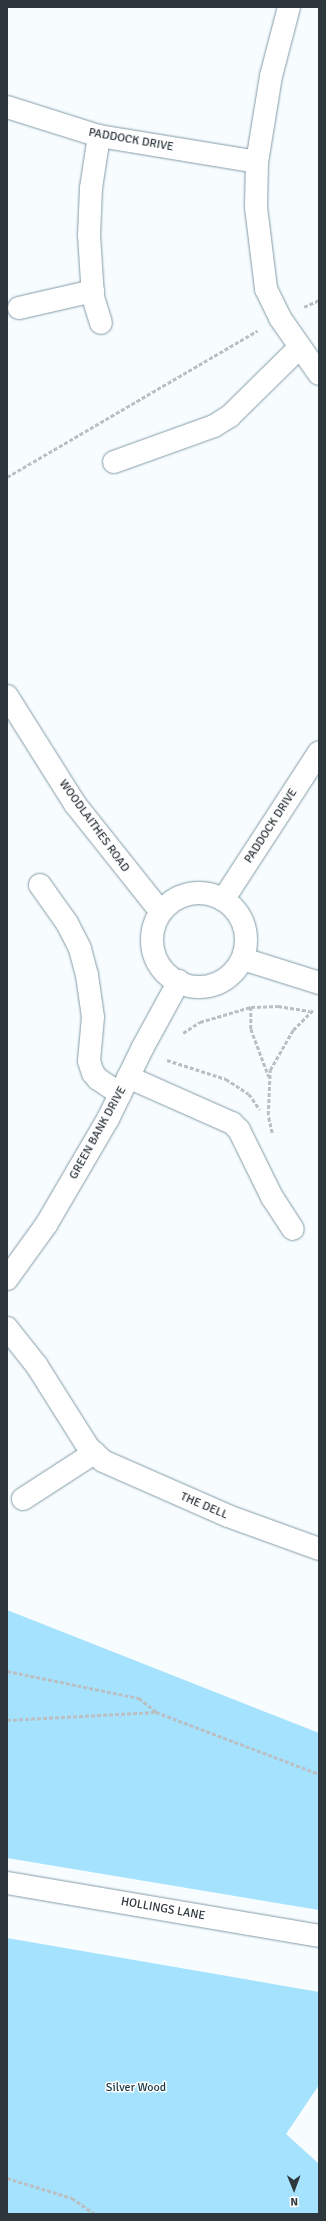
<!DOCTYPE html>
<style>
body{margin:0}
#map{position:relative;width:326px;height:2221px;overflow:hidden;background:#f7fcff;font-family:Signika,sans-serif}
div>[style]{position:absolute}
.green>*{inset:0;background:#a4e2fe}
.path>*{height:2.5px;margin-top:-1.25px;transform-origin:0;background:repeating-linear-gradient(90deg,#b9bfc3 0 4px,transparent 0 6px)}
.roads{filter:drop-shadow(0 0 1px #839ca7) drop-shadow(0 0 1px #839ca7)}
.minor>*{height:22px;margin:-11px;padding:0 11px;transform-origin:11px;border-radius:11px;background:#fff}
.minor>.ring{margin:-11px;padding:0;box-sizing:content-box;background:none;border:22px solid #fff;border-radius:50%}
span{translate:-50% -50%;white-space:nowrap;text-align:center;line-height:1.15;-webkit-text-stroke:3px #fff;paint-order:stroke}
.street-label{font-size:12px;color:#2d373c}
.park-label{font-size:12px;color:#183946}
.frame{position:absolute;inset:0;border:8px solid #2d373c;pointer-events:none}
.north{position:absolute;left:274px;top:2169px;width:40px;height:40px;-webkit-text-stroke:3px #fff;paint-order:stroke;rotate:179deg;font-size:11px;font-weight:700;line-height:16px;text-align:center;color:#2d373c}
.north::after{content:'';display:block;margin:auto;width:14px;height:18px;background:#2d373c;clip-path:polygon(50% 0,100% 100%,50% 72%,0 100%)}
</style>
<div id="map">
<div class="green">
<i style="clip-path:polygon(7px 1610px,319px 1733px,319px 1910px,7px 1858px)"></i>
<i style="clip-path:polygon(7px 1938px,319px 1992px,319px 2085px,286px 2134px,319px 2164px,319px 2214px,7px 2214px)"></i>
</div>
<div class="path">
<i style="left:304px;top:307px;width:17px;rotate:-25deg"></i>
<i style="left:7px;top:477px;width:290px;rotate:-30.3deg"></i>
<i style="left:251px;top:1007px;width:22px;rotate:90deg"></i>
<i style="left:251px;top:1029px;width:51px;rotate:69.4deg"></i>
<i style="left:183px;top:1033px;width:20px;rotate:-33deg"></i>
<i style="left:200px;top:1022px;width:53px;rotate:-16.4deg"></i>
<i style="left:251px;top:1007px;width:27px;rotate:-2deg"></i>
<i style="left:278px;top:1006px;width:32px;rotate:9deg"></i>
<i style="left:167px;top:1060px;width:62px;rotate:17.9deg"></i>
<i style="left:226px;top:1079px;width:27px;rotate:33deg"></i>
<i style="left:249px;top:1094px;width:19px;rotate:55deg"></i>
<i style="left:272px;top:1133px;width:18px;rotate:-103deg"></i>
<i style="left:268px;top:1115px;width:45px;rotate:-87.5deg"></i>
<i style="left:270px;top:1070px;width:46px;rotate:-60.1deg"></i>
<i style="left:293px;top:1030px;width:28px;rotate:-45deg"></i>
<i style="left:7px;top:1671px;width:135px;rotate:11.6deg"></i>
<i style="left:139px;top:1698px;width:22px;rotate:39deg"></i>
<i style="left:156px;top:1712px;width:174px;rotate:20.8deg"></i>
<i style="left:7px;top:1720px;width:149px;rotate:-3.1deg"></i>
<i style="left:7px;top:2178px;width:68px;rotate:17.1deg"></i>
<i style="left:72px;top:2198px;width:28px;rotate:35deg"></i>
</div>
<div class="roads">
<div class="minor">
<i style="left:289px;top:7px;width:71px;rotate:104.6deg"></i>
<i style="left:271px;top:76px;width:87px;rotate:99.2deg"></i>
<i style="left:257px;top:162px;width:45px;rotate:91.3deg"></i>
<i style="left:256px;top:207px;width:83px;rotate:83deg"></i>
<i style="left:266px;top:289px;width:32px;rotate:64deg"></i>
<i style="left:280px;top:318px;width:68px;rotate:55.1deg"></i>
<i style="left:7px;top:107px;width:96px;rotate:17.5deg"></i>
<i style="left:99px;top:136px;width:160px;rotate:9.3deg"></i>
<i style="left:99px;top:136px;width:53px;rotate:98.7deg"></i>
<i style="left:91px;top:188px;width:47px;rotate:92.4deg"></i>
<i style="left:89px;top:235px;width:62px;rotate:86.3deg"></i>
<i style="left:93px;top:297px;width:27px;rotate:73deg"></i>
<i style="left:19px;top:308px;width:76px;rotate:-12.9deg"></i>
<i style="left:114px;top:462px;width:106px;rotate:-19.8deg"></i>
<i style="left:214px;top:426px;width:19px;rotate:-32deg"></i>
<i style="left:230px;top:416px;width:97px;rotate:-44.6deg"></i>
<i style="left:7px;top:696px;width:128px;rotate:57.8deg"></i>
<i style="left:75px;top:804px;width:138px;rotate:51.5deg"></i>
<i style="left:40px;top:885px;width:47px;rotate:54.6deg"></i>
<i style="left:67px;top:923px;width:29px;rotate:63deg"></i>
<i style="left:80px;top:949px;width:27px;rotate:75deg"></i>
<i style="left:87px;top:975px;width:42px;rotate:81.9deg"></i>
<i style="left:93px;top:1017px;width:44px;rotate:95.2deg"></i>
<i style="left:89px;top:1061px;width:13px;rotate:72deg"></i>
<i style="left:93px;top:1073px;width:8px;rotate:50deg"></i>
<i style="left:98px;top:1079px;width:27px;rotate:34deg"></i>
<i class="ring" style="left:152px;top:893px;width:72px;height:72px"></i>
<i style="left:223px;top:900px;width:176px;rotate:-57deg"></i>
<i style="left:243px;top:959px;width:80px;rotate:17.5deg"></i>
<i style="left:128px;top:1077px;width:114px;rotate:23.9deg"></i>
<i style="left:232px;top:1123px;width:10px;rotate:45deg"></i>
<i style="left:239px;top:1130px;width:75px;rotate:63.8deg"></i>
<i style="left:272px;top:1197px;width:38px;rotate:57deg"></i>
<i style="left:7px;top:1279px;width:67px;rotate:-54.2deg"></i>
<i style="left:46px;top:1225px;width:123px;rotate:-59.7deg"></i>
<i style="left:108px;top:1119px;width:80px;rotate:-64.1deg"></i>
<i style="left:143px;top:1047px;width:75px;rotate:-61.4deg"></i>
<i style="left:7px;top:1328px;width:48px;rotate:51.7deg"></i>
<i style="left:37px;top:1366px;width:96px;rotate:57.8deg"></i>
<i style="left:88px;top:1447px;width:21px;rotate:43deg"></i>
<i style="left:103px;top:1461px;width:137px;rotate:23.7deg"></i>
<i style="left:228px;top:1516px;width:97px;rotate:19.9deg"></i>
<i style="left:23px;top:1499px;width:85px;rotate:-32.9deg"></i>
<i style="left:7px;top:1883px;width:316px;rotate:9.6deg"></i>
</div>
</div>
<div class="street-label">
<span style="left:131px;top:140px;rotate:10deg">PADDOCK DRIVE</span>
<span style="left:94px;top:826px;rotate:54deg">WOODLAITHES ROAD</span>
<span style="left:271px;top:826px;rotate:-57deg">PADDOCK DRIVE</span>
<span style="left:98px;top:1133px;rotate:-61deg">GREEN BANK DRIVE</span>
<span style="left:204px;top:1506px;rotate:23deg">THE DELL</span>
<span style="left:163px;top:1909px;rotate:10deg">HOLLINGS LANE</span>
</div>
<div class="park-label">
<span style="left:136px;top:2088px">Silver Wood</span>
</div>
<div class="frame"></div>
<div class="north">N</div>
</div>
